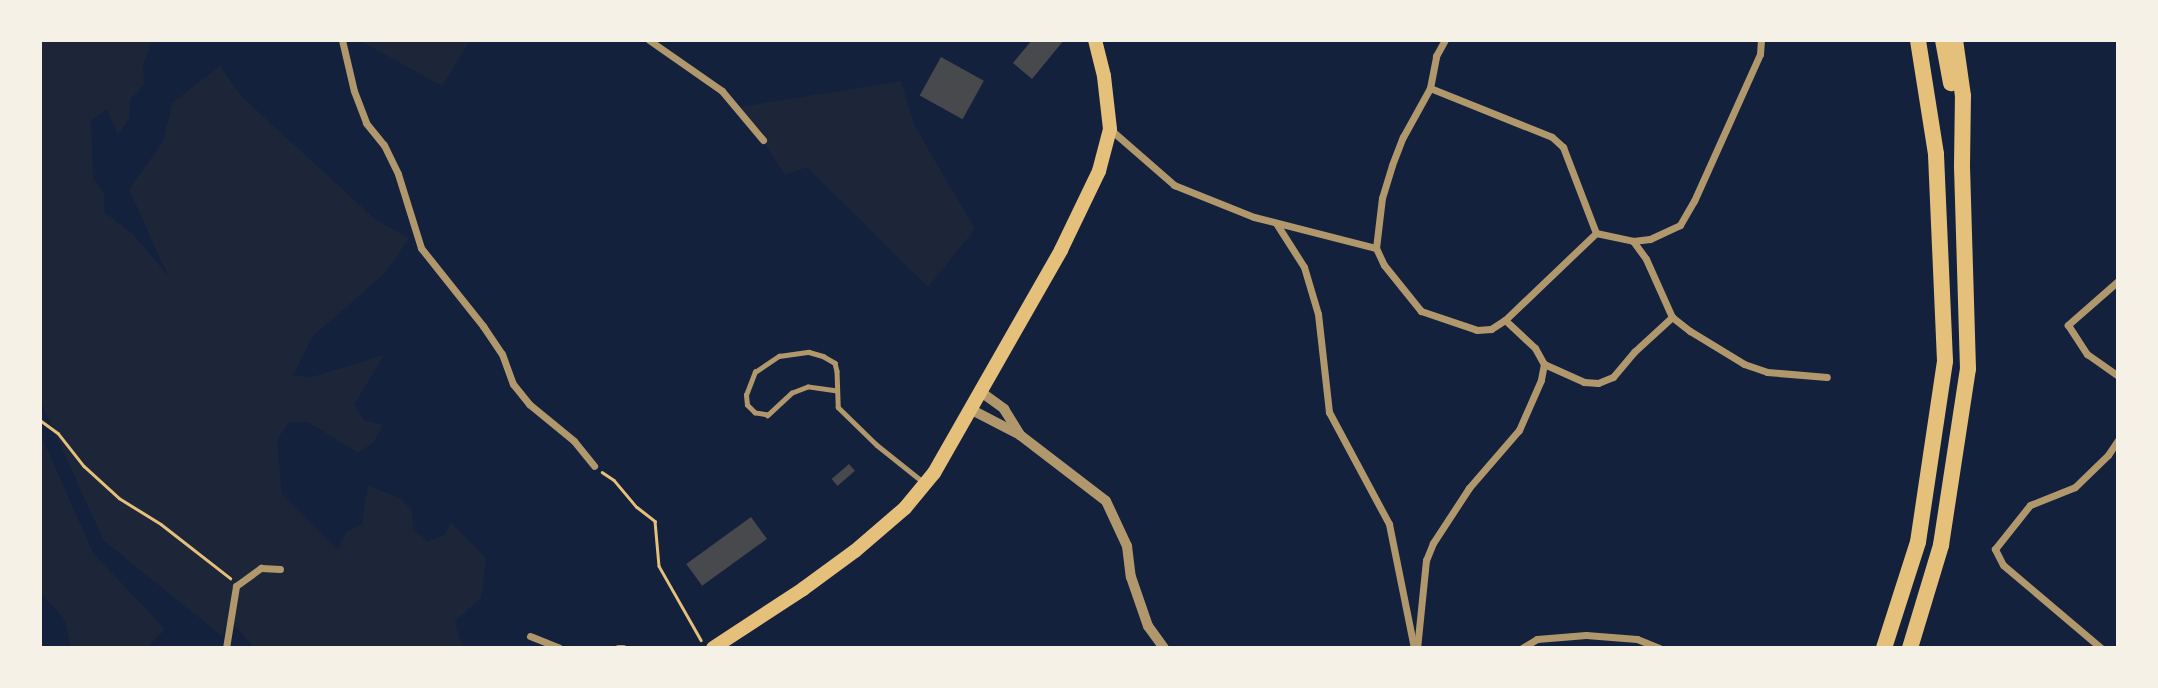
<!DOCTYPE html>
<style>
body{margin:0}
#map{position:relative;width:2158px;height:688px;overflow:hidden;background:#14213d;font-family:"Crimson Pro",serif}
div>[style]{position:absolute}
.green>*{inset:0;background:#1d2539}
.building>*{inset:0;background:#48494c;transform-origin:0 0}
.path>*{height:2.5px;margin:-1.25px;padding:0 1.25px;transform-origin:1.25px;border-radius:1.25px;background:#e5c07b}
.service>*{height:4.5px;margin:-2.25px;padding:0 2.25px;transform-origin:2.25px;border-radius:2.25px;background:#b1986c}
.minor>*{height:7px;margin:-3.5px;padding:0 3.5px;transform-origin:3.5px;border-radius:3.5px;background:#b1986c}
.tertiary>*{height:10px;margin:-5px;padding:0 5px;transform-origin:5px;border-radius:5px;background:#b1986c}
.primary>*{height:14px;margin:-7px;padding:0 7px;transform-origin:7px;border-radius:7px;background:#e5c07b}
.motorway>*{height:16px;margin:-8px;padding:0 8px;transform-origin:8px;border-radius:8px;background:#e5c07b}
span{translate:-50% -50%;white-space:nowrap;text-align:center;line-height:1.15;-webkit-text-stroke:7px #f6f1e7;paint-order:stroke}
.frame{position:absolute;inset:0;border:42px solid #f6f1e7;pointer-events:none}
</style>
<div id="map">
<div class="green">
<i style="clip-path:polygon(40px 40px,152px 40px,143px 66px,144px 85px,130px 99px,129px 119px,118px 135px,107px 109px,91px 121px,93px 177px,104px 193px,104px 212px,133px 234px,168px 276px,129px 189px,163px 142px,172px 103px,220px 66px,241px 96px,376px 220px,409px 238px,385px 273px,312px 337px,293px 375px,312px 377px,384px 355px,354px 405px,364px 420px,383px 425px,374px 442px,358px 453px,308px 422px,289px 423px,277px 439px,282px 494px,338px 550px,346px 532px,362px 524px,368px 486px,398px 497px,412px 511px,413px 529px,428px 542px,446px 534px,450px 522px,486px 558px,481px 598px,455px 621px,459px 639px,466px 648px,254px 648px,230px 619px,222px 636px,104px 541px,40px 400px)"></i>
<i style="clip-path:polygon(359px 40px,470px 40px,442px 86px)"></i>
<i style="clip-path:polygon(901px 81px,914px 125px,975px 229px,928px 287px,807px 167px,785px 175px,741px 107px)"></i>
<i style="clip-path:polygon(40px 433px,93px 553px,165px 629px,147px 648px,71px 648px,65px 620px,40px 592px)"></i>
</div>
<div class="building">
<i style="clip-path:polygon(1032px 40px,1064px 40px,1032px 79px,1013px 63px)"></i>
<i style="left:941px;top:57px;width:49px;height:44px;rotate:29deg"></i>
<i style="left:849px;top:464px;width:9px;height:23px;rotate:49deg"></i>
<i style="left:751px;top:517px;width:27px;height:80px;rotate:54deg"></i>
</div>
<div class="path">
<i style="left:40px;top:420px;width:22px;rotate:36deg"></i>
<i style="left:58px;top:433px;width:42px;rotate:51.8deg"></i>
<i style="left:84px;top:466px;width:47px;rotate:42.4deg"></i>
<i style="left:119px;top:498px;width:49px;rotate:31.8deg"></i>
<i style="left:161px;top:524px;width:88px;rotate:38deg"></i>
<i style="left:602px;top:472px;width:14px;rotate:34deg"></i>
<i style="left:614px;top:480px;width:35px;rotate:50deg"></i>
<i style="left:637px;top:507px;width:23px;rotate:38deg"></i>
<i style="left:655px;top:521px;width:45px;rotate:84.9deg"></i>
<i style="left:659px;top:566px;width:85px;rotate:60.4deg"></i>
</div>
<div class="service">
<i style="left:837px;top:391px;width:29px;rotate:-172deg"></i>
<i style="left:808px;top:387px;width:17px;rotate:159deg"></i>
<i style="left:792px;top:393px;width:33px;rotate:137deg"></i>
<i style="left:768px;top:415px;width:13px;rotate:-171deg"></i>
<i style="left:755px;top:413px;width:11px;rotate:-135deg"></i>
<i style="left:747px;top:405px;width:10px;rotate:-96deg"></i>
<i style="left:746px;top:395px;width:25px;rotate:-69deg"></i>
<i style="left:755px;top:372px;width:29px;rotate:-34deg"></i>
<i style="left:779px;top:356px;width:30px;rotate:-8deg"></i>
<i style="left:809px;top:352px;width:15px;rotate:16deg"></i>
<i style="left:823px;top:356px;width:14px;rotate:30deg"></i>
<i style="left:835px;top:363px;width:8px;rotate:76deg"></i>
<i style="left:837px;top:371px;width:36px;rotate:88deg"></i>
<i style="left:838px;top:407px;width:54px;rotate:44.3deg"></i>
<i style="left:877px;top:445px;width:58px;rotate:38.7deg"></i>
</div>
<div class="minor">
<i style="left:342px;top:40px;width:52px;rotate:76.8deg"></i>
<i style="left:354px;top:91px;width:34px;rotate:69deg"></i>
<i style="left:366px;top:123px;width:28px;rotate:51deg"></i>
<i style="left:384px;top:145px;width:32px;rotate:64deg"></i>
<i style="left:398px;top:174px;width:77px;rotate:72.7deg"></i>
<i style="left:421px;top:248px;width:100px;rotate:51.5deg"></i>
<i style="left:483px;top:326px;width:34px;rotate:56deg"></i>
<i style="left:502px;top:354px;width:32px;rotate:70deg"></i>
<i style="left:513px;top:384px;width:26px;rotate:51deg"></i>
<i style="left:529px;top:404px;width:58px;rotate:39.4deg"></i>
<i style="left:574px;top:441px;width:32px;rotate:51deg"></i>
<i style="left:649px;top:40px;width:89px;rotate:34.9deg"></i>
<i style="left:722px;top:91px;width:64px;rotate:50.1deg"></i>
<i style="left:1430px;top:88px;width:131px;rotate:21.9deg"></i>
<i style="left:1552px;top:137px;width:15px;rotate:42deg"></i>
<i style="left:1563px;top:147px;width:92px;rotate:69deg"></i>
<i style="left:1111px;top:130px;width:84px;rotate:41.1deg"></i>
<i style="left:1174px;top:185px;width:86px;rotate:21.8deg"></i>
<i style="left:1254px;top:217px;width:126px;rotate:14.3deg"></i>
<i style="left:1376px;top:248px;width:19px;rotate:65deg"></i>
<i style="left:1384px;top:265px;width:59px;rotate:51.2deg"></i>
<i style="left:1421px;top:311px;width:59px;rotate:18.7deg"></i>
<i style="left:1477px;top:330px;width:14px;rotate:-4deg"></i>
<i style="left:1491px;top:329px;width:17px;rotate:-33deg"></i>
<i style="left:1505px;top:320px;width:41px;rotate:43deg"></i>
<i style="left:1535px;top:348px;width:18px;rotate:61deg"></i>
<i style="left:1544px;top:364px;width:16px;rotate:101deg"></i>
<i style="left:1541px;top:380px;width:55px;rotate:113.7deg"></i>
<i style="left:1519px;top:430px;width:77px;rotate:130.8deg"></i>
<i style="left:1469px;top:488px;width:66px;rotate:123.2deg"></i>
<i style="left:1433px;top:543px;width:18px;rotate:112deg"></i>
<i style="left:1426px;top:560px;width:88px;rotate:95.8deg"></i>
<i style="left:1276px;top:223px;width:52px;rotate:57.5deg"></i>
<i style="left:1304px;top:267px;width:49px;rotate:73.4deg"></i>
<i style="left:1318px;top:314px;width:99px;rotate:83.6deg"></i>
<i style="left:1329px;top:412px;width:127px;rotate:61.8deg"></i>
<i style="left:1389px;top:524px;width:126px;rotate:78.6deg"></i>
<i style="left:1633px;top:241px;width:22px;rotate:54deg"></i>
<i style="left:1646px;top:259px;width:64px;rotate:65.9deg"></i>
<i style="left:1672px;top:317px;width:23px;rotate:38deg"></i>
<i style="left:1690px;top:331px;width:63px;rotate:31.4deg"></i>
<i style="left:1744px;top:364px;width:24px;rotate:19deg"></i>
<i style="left:1767px;top:372px;width:60px;rotate:4.8deg"></i>
<i style="left:1376px;top:248px;width:50px;rotate:-83.2deg"></i>
<i style="left:1382px;top:198px;width:34px;rotate:-73deg"></i>
<i style="left:1392px;top:165px;width:30px;rotate:-69deg"></i>
<i style="left:1403px;top:137px;width:56px;rotate:-61.1deg"></i>
<i style="left:1430px;top:88px;width:33px;rotate:-79deg"></i>
<i style="left:1436px;top:56px;width:18px;rotate:-61deg"></i>
<i style="left:2118px;top:281px;width:67px;rotate:138.7deg"></i>
<i style="left:2068px;top:325px;width:35px;rotate:57deg"></i>
<i style="left:2087px;top:354px;width:38px;rotate:35deg"></i>
<i style="left:1505px;top:320px;width:126px;rotate:-43.7deg"></i>
<i style="left:1596px;top:233px;width:38px;rotate:12deg"></i>
<i style="left:1633px;top:241px;width:17px;rotate:-7deg"></i>
<i style="left:1650px;top:239px;width:33px;rotate:-25deg"></i>
<i style="left:1680px;top:225px;width:28px;rotate:-60deg"></i>
<i style="left:1694px;top:201px;width:161px;rotate:-65.8deg"></i>
<i style="left:1760px;top:54px;width:14px;rotate:-86deg"></i>
<i style="left:1544px;top:364px;width:44px;rotate:24.2deg"></i>
<i style="left:1584px;top:382px;width:14px;rotate:4deg"></i>
<i style="left:1598px;top:383px;width:16px;rotate:-22deg"></i>
<i style="left:1613px;top:377px;width:33px;rotate:-50deg"></i>
<i style="left:1634px;top:352px;width:52px;rotate:-42.6deg"></i>
<i style="left:530px;top:636px;width:31px;rotate:22deg"></i>
<i style="left:226px;top:648px;width:63px;rotate:-80.8deg"></i>
<i style="left:236px;top:586px;width:31px;rotate:-36deg"></i>
<i style="left:261px;top:568px;width:19px;rotate:3deg"></i>
<i style="left:618px;top:648px;width:5px"></i>
<i style="left:1522px;top:648px;width:17px;rotate:-31deg"></i>
<i style="left:1537px;top:639px;width:49px;rotate:-4.7deg"></i>
<i style="left:1586px;top:635px;width:51px;rotate:4.5deg"></i>
<i style="left:1637px;top:639px;width:24px;rotate:22deg"></i>
<i style="left:2101px;top:648px;width:128px;rotate:-139.7deg"></i>
<i style="left:2003px;top:565px;width:18px;rotate:-117deg"></i>
<i style="left:1995px;top:549px;width:56px;rotate:-51.5deg"></i>
<i style="left:2030px;top:505px;width:48px;rotate:-21.8deg"></i>
<i style="left:2075px;top:487px;width:46px;rotate:-44.1deg"></i>
<i style="left:2108px;top:455px;width:18px;rotate:-56deg"></i>
</div>
<div class="tertiary">
<i style="left:981px;top:392px;width:29px;rotate:36deg"></i>
<i style="left:1004px;top:409px;width:31px;rotate:58deg"></i>
<i style="left:972px;top:410px;width:54px;rotate:27.5deg"></i>
<i style="left:1020px;top:435px;width:108px;rotate:37.5deg"></i>
<i style="left:1106px;top:501px;width:50px;rotate:65deg"></i>
<i style="left:1127px;top:546px;width:31px;rotate:83deg"></i>
<i style="left:1131px;top:577px;width:52px;rotate:70.9deg"></i>
<i style="left:1148px;top:626px;width:27px;rotate:54deg"></i>
</div>
<div class="primary">
<i style="left:713px;top:648px;width:108px;rotate:-33.2deg"></i>
<i style="left:803px;top:589px;width:64px;rotate:-36.2deg"></i>
<i style="left:855px;top:551px;width:66px;rotate:-40.7deg"></i>
<i style="left:905px;top:508px;width:45px;rotate:-50.4deg"></i>
<i style="left:934px;top:473px;width:257px;rotate:-60.3deg"></i>
<i style="left:1061px;top:250px;width:88px;rotate:-64.3deg"></i>
<i style="left:1099px;top:171px;width:43px;rotate:-75.3deg"></i>
<i style="left:1110px;top:129px;width:53px;rotate:-96.5deg"></i>
<i style="left:1104px;top:76px;width:37px;rotate:-104deg"></i>
</div>
<div class="motorway">
<i style="left:1943px;top:40px;width:44px;rotate:79.5deg"></i>
<i style="left:1884px;top:648px;width:111px;rotate:-72.2deg"></i>
<i style="left:1918px;top:542px;width:183px;rotate:-81.5deg"></i>
<i style="left:1945px;top:361px;width:207px;rotate:-92.5deg"></i>
<i style="left:1936px;top:154px;width:115px;rotate:-99deg"></i>
<i style="left:1910px;top:648px;width:108px;rotate:-73.2deg"></i>
<i style="left:1941px;top:545px;width:178px;rotate:-81.3deg"></i>
<i style="left:1968px;top:369px;width:204px;rotate:-91.7deg"></i>
<i style="left:1962px;top:165px;width:69px;rotate:-89.2deg"></i>
<i style="left:1963px;top:96px;width:57px;rotate:-98.1deg"></i>
</div>
<div class="frame"></div>
</div>
